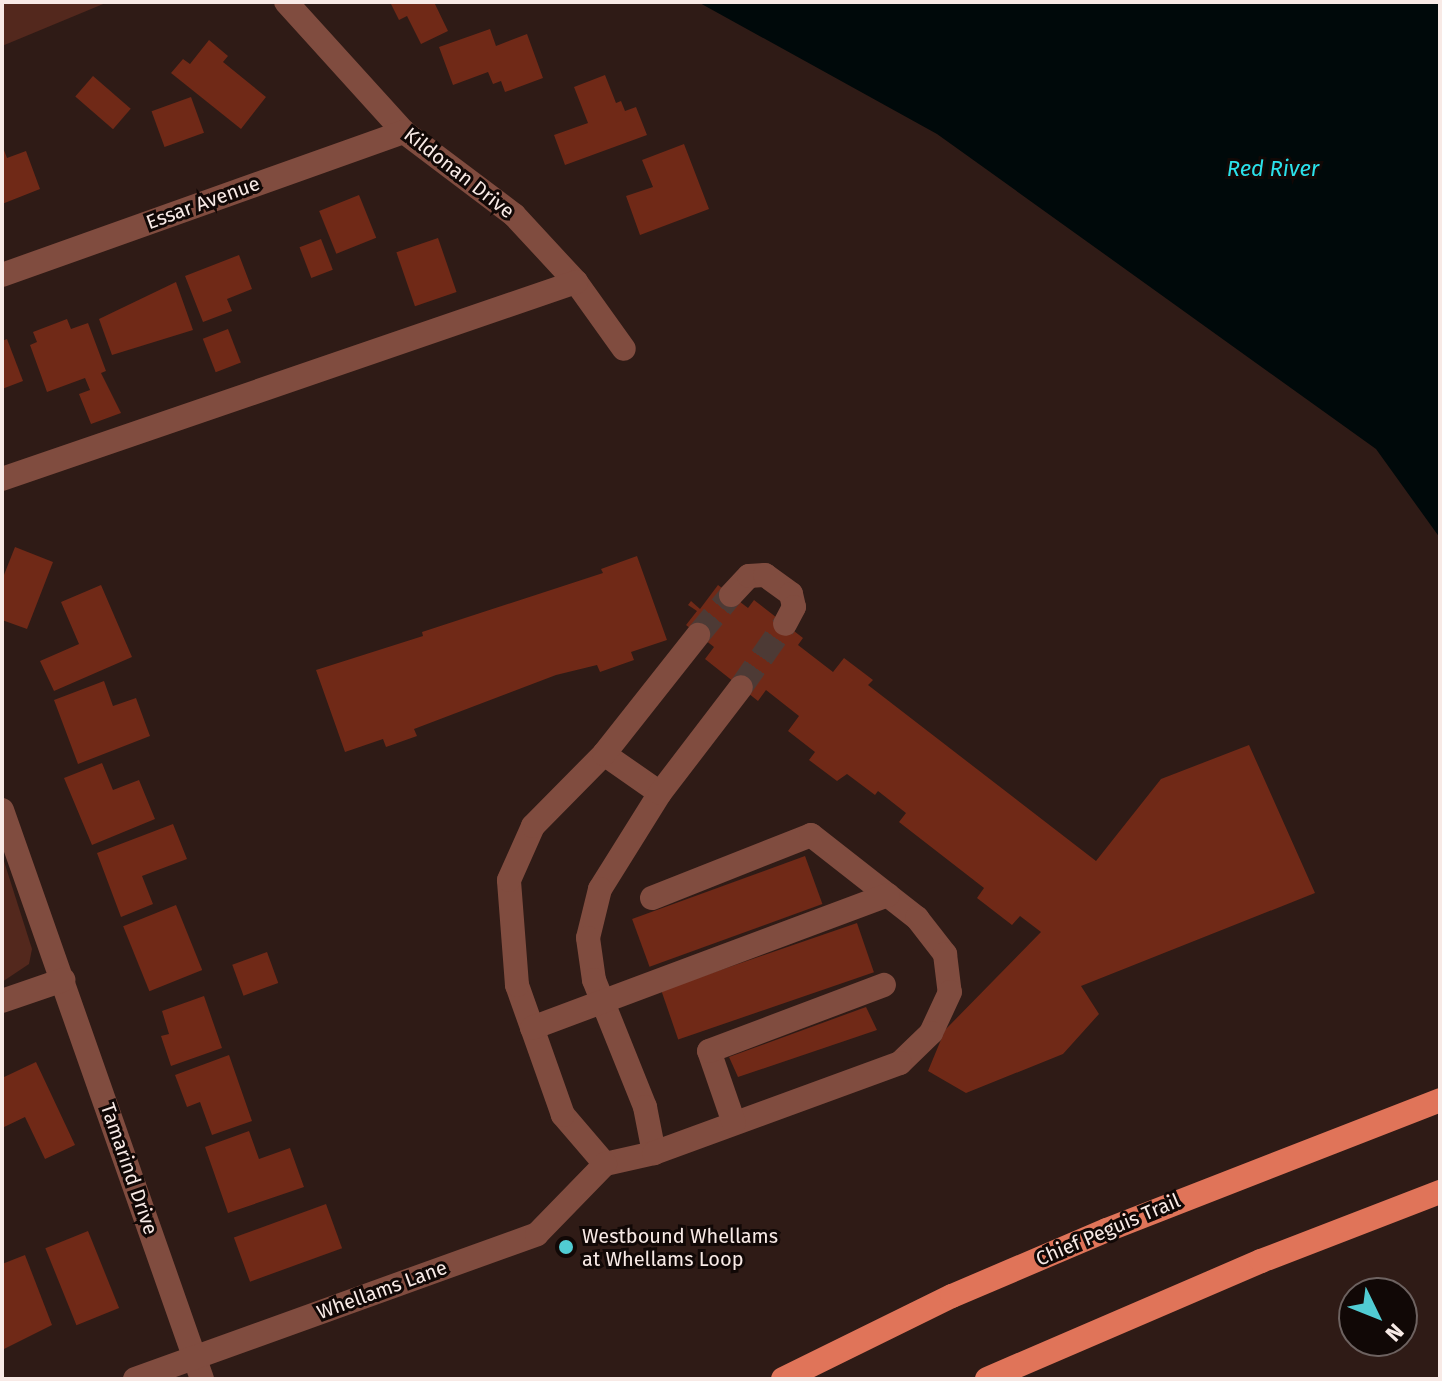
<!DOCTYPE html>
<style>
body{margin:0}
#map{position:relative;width:1442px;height:1381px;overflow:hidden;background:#2f1b16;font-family:"Fira Sans",sans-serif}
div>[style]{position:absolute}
.green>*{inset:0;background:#53281d}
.water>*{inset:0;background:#00090a}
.building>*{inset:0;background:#702917;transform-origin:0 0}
.minor-tunnel>*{height:24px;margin-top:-12px;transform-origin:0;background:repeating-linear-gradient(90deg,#4d3a35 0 24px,transparent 0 36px)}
.minor>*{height:24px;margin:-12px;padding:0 12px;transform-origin:12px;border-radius:12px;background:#804c3f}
.major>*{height:24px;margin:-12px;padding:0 12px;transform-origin:12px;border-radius:12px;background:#e07459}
.dots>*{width:22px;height:22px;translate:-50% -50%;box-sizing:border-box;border:4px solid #110806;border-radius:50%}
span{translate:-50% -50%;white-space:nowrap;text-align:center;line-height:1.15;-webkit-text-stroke:6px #110806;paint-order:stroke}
.street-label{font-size:20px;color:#f8eae6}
.poi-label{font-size:20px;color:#f8eae6}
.left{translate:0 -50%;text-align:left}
.water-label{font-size:22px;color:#2be1ea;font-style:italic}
.frame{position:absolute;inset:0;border:4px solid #f8eae6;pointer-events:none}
.north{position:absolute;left:1338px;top:1277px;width:80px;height:80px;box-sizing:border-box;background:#110806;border:2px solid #6d6260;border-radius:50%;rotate:133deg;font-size:22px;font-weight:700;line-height:32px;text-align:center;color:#f8eae6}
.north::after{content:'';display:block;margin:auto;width:28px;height:36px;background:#51ccd3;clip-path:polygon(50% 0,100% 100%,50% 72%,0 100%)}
</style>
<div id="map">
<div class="green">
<i style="clip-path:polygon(2px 2px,108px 2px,2px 46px)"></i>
<i style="clip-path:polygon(2px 855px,32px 949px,29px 964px,2px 982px)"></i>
</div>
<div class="water">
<i style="clip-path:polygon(698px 2px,1440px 2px,1440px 538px,1376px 449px,937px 134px)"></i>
</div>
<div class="building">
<i style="clip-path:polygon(390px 2px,434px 2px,448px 31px,421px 44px,407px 16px,399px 20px)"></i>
<i style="clip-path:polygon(490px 29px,496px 46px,527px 34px,543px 78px,505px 92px,501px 81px,493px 84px,488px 72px,453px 85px,439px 47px)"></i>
<i style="clip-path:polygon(209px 40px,228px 56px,223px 62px,266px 97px,241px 129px,171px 73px,183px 59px,190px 64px)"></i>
<i style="clip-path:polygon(605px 75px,616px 103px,621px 101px,625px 111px,636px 107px,647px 135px,565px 165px,554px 135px,588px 123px,574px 87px)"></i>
<i style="left:93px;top:76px;width:50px;height:27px;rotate:41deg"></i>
<i style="left:191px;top:97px;width:38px;height:42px;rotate:70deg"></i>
<i style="clip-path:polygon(684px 144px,709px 209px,640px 235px,626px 196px,653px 187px,642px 160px)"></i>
<i style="clip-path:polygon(2px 145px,7px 158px,26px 151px,40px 189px,2px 204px)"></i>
<i style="left:359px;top:195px;width:46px;height:43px;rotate:68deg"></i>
<i style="left:438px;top:238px;width:57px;height:44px;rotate:71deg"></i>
<i style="left:321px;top:239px;width:33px;height:23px;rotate:69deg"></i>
<i style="clip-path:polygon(239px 255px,252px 289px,227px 299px,232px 311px,203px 322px,185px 276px)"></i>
<i style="clip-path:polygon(176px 282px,193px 330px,112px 355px,99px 319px)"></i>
<i style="clip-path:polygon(67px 319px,71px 329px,88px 323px,106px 371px,101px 373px,121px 413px,91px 424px,79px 394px,90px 390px,85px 378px,47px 392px,30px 345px,37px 342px,33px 332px)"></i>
<i style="left:228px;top:329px;width:36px;height:27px;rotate:69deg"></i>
<i style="clip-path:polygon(7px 339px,23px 381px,2px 389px,2px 341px)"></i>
<i style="clip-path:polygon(15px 547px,53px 562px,27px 629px,2px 620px,2px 580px)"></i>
<i style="clip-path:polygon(637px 556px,667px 640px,631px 652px,634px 660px,600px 672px,597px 665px,556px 675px,414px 729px,417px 736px,386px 747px,383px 739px,345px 752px,316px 670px,423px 636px,422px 632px,603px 573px,601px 569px)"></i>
<i style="clip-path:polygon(101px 585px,132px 657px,54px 691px,40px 661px,79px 644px,61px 602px)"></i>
<i style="clip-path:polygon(718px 585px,748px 608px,754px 600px,803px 638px,798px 645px,833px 672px,844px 658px,873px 680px,868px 685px,1096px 861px,1161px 779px,1249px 745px,1315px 893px,1081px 986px,1099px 1014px,1063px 1054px,966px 1093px,928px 1071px,945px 1030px,1041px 932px,1020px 916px,1012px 925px,977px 898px,984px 888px,899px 822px,906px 813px,878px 791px,875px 795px,847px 774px,837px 781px,809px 760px,815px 752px,788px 731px,799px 716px,766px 690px,758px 701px,705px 659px,714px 647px,686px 625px,697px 611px,688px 605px,691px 601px,700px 609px)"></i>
<i style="clip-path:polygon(104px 681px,113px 706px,136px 698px,150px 736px,78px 764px,54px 700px)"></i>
<i style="clip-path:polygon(102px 763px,113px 790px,139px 780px,155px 819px,92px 845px,64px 778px)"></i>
<i style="clip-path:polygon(173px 824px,187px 859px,142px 876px,153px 904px,121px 917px,97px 853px)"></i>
<i style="left:805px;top:856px;width:51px;height:184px;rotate:70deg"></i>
<i style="left:176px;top:905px;width:70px;height:57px;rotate:68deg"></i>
<i style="left:857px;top:923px;width:52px;height:207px;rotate:71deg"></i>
<i style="left:267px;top:952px;width:33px;height:37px;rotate:70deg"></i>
<i style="clip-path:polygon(204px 996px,222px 1048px,171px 1066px,161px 1036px,169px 1034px,162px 1011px)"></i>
<i style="clip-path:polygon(866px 1007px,877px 1030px,738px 1077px,729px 1057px)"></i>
<i style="clip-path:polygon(229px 1055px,252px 1121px,212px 1135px,200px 1102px,187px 1107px,175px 1075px)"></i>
<i style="clip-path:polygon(36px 1062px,75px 1145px,45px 1159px,25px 1117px,2px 1128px,2px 1078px)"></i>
<i style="clip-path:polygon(249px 1131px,259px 1159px,290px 1148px,304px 1187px,228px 1213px,205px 1147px)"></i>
<i style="left:326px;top:1204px;width:47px;height:98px;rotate:70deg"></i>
<i style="left:88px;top:1231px;width:83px;height:46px;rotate:68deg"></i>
<i style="clip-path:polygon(25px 1255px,52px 1325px,2px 1350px,2px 1264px)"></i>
</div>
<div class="minor-tunnel">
<i style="left:698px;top:635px;width:52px;rotate:-50.5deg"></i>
<i style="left:741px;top:687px;width:77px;rotate:-55.1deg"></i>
</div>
<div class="minor">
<i style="left:286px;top:2px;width:176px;rotate:47.8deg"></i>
<i style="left:404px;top:132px;width:138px;rotate:37deg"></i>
<i style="left:514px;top:215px;width:91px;rotate:47.2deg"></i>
<i style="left:576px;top:282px;width:82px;rotate:54.4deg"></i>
<i style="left:2px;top:275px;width:427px;rotate:-19.6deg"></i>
<i style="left:2px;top:479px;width:607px;rotate:-18.94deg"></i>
<i style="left:731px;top:595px;width:26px;rotate:-47deg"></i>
<i style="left:749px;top:576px;width:16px;rotate:-4deg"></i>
<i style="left:765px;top:575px;width:32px;rotate:36deg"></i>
<i style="left:791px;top:594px;width:13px;rotate:77deg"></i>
<i style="left:794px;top:607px;width:19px;rotate:118deg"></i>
<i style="left:604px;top:754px;width:68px;rotate:34.9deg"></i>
<i style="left:660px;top:793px;width:113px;rotate:122deg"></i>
<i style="left:600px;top:889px;width:50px;rotate:103.8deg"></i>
<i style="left:588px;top:938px;width:42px;rotate:81.9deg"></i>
<i style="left:594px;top:980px;width:137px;rotate:68.1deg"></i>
<i style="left:645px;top:1107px;width:47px;rotate:78.9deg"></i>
<i style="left:654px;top:1153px;width:50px;rotate:167.3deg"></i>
<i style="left:605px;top:1164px;width:65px;rotate:-130.6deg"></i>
<i style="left:563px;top:1115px;width:138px;rotate:-109.5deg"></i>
<i style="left:517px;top:985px;width:105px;rotate:-94.4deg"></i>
<i style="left:509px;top:880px;width:59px;rotate:-66deg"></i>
<i style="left:533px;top:826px;width:101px;rotate:-45.4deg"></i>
<i style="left:604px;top:754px;width:152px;rotate:-51.7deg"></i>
<i style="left:660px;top:793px;width:133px;rotate:-52.6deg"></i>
<i style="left:2px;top:810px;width:603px;rotate:70.63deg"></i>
<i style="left:652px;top:898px;width:171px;rotate:-21.6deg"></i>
<i style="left:811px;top:835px;width:135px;rotate:38.1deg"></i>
<i style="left:917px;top:918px;width:46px;rotate:52.1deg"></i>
<i style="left:945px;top:954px;width:38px;rotate:83deg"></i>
<i style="left:950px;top:992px;width:45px;rotate:114.9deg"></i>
<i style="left:931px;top:1033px;width:43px;rotate:135.9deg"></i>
<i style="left:900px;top:1063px;width:262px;rotate:159.9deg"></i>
<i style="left:2px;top:1001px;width:65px;rotate:-19deg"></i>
<i style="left:532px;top:1028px;width:380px;rotate:-20.5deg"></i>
<i style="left:734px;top:1123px;width:76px;rotate:-109.1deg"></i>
<i style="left:709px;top:1051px;width:187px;rotate:-20.7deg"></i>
<i style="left:135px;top:1379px;width:427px;rotate:-19.8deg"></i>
<i style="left:537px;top:1234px;width:98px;rotate:-45.8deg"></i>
</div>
<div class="major">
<i style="left:783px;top:1379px;width:188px;rotate:-26.2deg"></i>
<i style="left:952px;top:1296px;width:168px;rotate:-23.1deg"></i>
<i style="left:1107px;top:1230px;width:357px;rotate:-21.3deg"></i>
<i style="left:987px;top:1379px;width:298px;rotate:-23.3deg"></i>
<i style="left:1261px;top:1261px;width:192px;rotate:-21.1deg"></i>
</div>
<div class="dots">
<i style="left:566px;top:1247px;background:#51ccd3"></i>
</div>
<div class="street-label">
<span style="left:459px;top:173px;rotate:38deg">Kildonan Drive</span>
<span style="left:203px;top:203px;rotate:-20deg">Essar Avenue</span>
<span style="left:129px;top:1169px;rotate:71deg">Tamarind Drive</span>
<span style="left:1108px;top:1230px;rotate:-23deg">Chief Peguis Trail</span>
<span style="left:382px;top:1290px;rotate:-20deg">Whellams Lane</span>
</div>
<div class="poi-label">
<span class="left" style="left:582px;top:1248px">Westbound Whellams<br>at Whellams Loop</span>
</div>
<div class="water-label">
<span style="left:1273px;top:169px">Red River</span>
</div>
<div class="frame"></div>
<div class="north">N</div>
</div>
